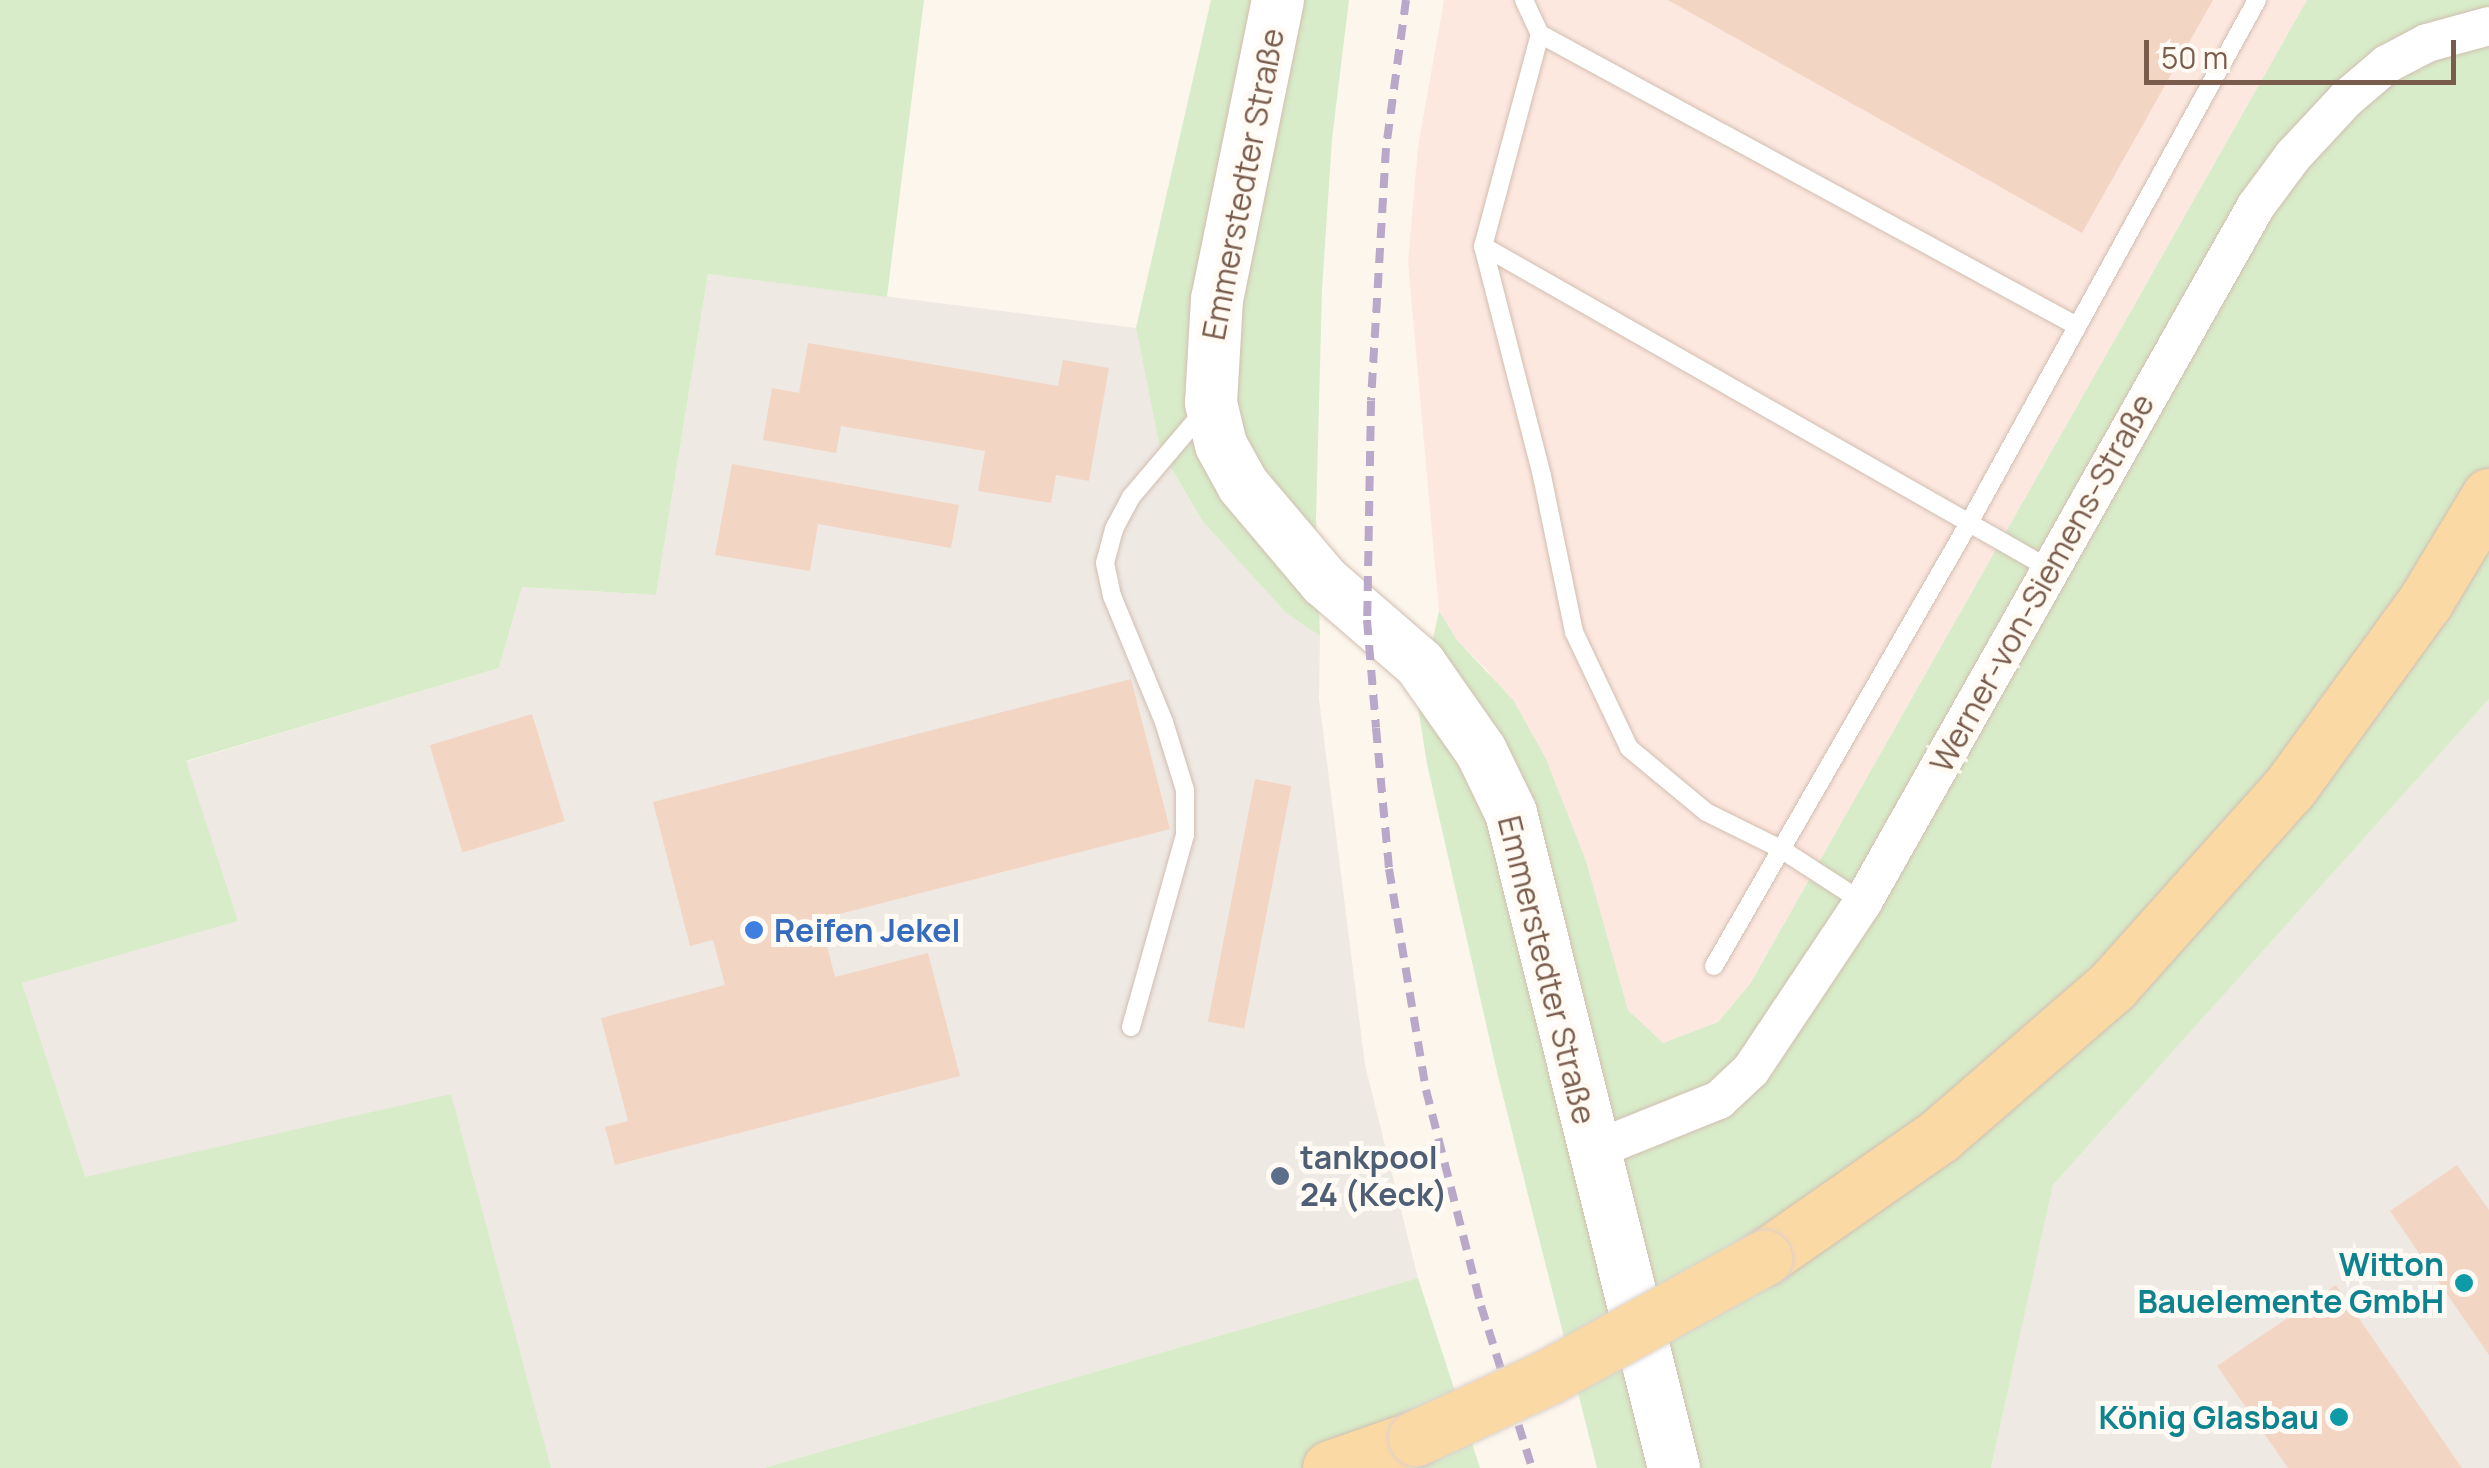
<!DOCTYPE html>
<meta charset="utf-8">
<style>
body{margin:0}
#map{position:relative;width:2489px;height:1468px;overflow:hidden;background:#fdf6ec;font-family:Manrope,sans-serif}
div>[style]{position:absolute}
.commercial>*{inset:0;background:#fde8e0}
.industrial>*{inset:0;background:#efe9e4}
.green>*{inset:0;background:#d8ecc9}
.building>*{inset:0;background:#f3d5c3;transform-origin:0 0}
.roads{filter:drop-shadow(0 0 2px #d1beb0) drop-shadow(0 0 2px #d1beb0)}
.lane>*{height:18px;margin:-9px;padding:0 9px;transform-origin:9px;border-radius:9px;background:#fff}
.street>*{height:38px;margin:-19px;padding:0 19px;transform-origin:19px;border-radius:19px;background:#fff}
.secondary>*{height:52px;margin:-26px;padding:0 26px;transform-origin:26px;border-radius:26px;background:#fff}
.primary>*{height:55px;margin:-27.5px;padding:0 27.5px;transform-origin:27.5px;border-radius:27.5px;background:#fbd9a5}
.rail>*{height:8px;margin-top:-4px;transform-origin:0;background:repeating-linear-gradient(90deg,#b9a8c9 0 15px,transparent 0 25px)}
.bridges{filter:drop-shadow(0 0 2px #dad1cd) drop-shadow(0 0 2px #dad1cd)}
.primary-bridge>*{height:55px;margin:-27.5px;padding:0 27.5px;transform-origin:27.5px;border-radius:27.5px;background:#fbd9a5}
.dots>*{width:28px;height:28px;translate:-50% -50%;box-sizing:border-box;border:5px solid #fffaf3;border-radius:50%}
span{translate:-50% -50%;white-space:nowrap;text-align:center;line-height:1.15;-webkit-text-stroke:10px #fffaf3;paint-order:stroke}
.street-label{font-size:32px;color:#7a5c4d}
.shop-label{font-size:32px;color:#366cbe;font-weight:700}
.left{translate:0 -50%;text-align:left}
.service-label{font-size:32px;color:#4e5e75;font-weight:700}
.culture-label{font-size:32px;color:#0d838f;font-weight:700}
.right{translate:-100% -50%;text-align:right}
.scale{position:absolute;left:2144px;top:40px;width:312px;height:45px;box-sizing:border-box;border:5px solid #7a5c4d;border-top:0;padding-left:12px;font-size:30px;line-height:35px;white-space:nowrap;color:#7a5c4d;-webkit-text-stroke:8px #fffaf3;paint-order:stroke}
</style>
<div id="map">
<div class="commercial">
<i style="clip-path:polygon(1444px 0,2307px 0,1750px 984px,1718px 1022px,1663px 1043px,1628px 1010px,1586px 861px,1488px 671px,1457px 640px,1439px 611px,1408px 262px,1418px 147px)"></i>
</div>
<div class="industrial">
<i style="clip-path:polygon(708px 274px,1136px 328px,1160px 449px,1203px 522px,1287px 614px,1320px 636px,1319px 699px,1365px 1065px,1418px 1278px,764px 1468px,165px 1468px,22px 983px,237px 921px,185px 762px,499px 668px,522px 587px,656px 595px)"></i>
<i style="clip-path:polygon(2489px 699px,2489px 1468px,1991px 1468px,2053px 1185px)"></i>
</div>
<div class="green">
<i style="clip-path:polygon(0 0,924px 0,887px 297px,708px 274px,656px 595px,522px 587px,499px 668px,186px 761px,238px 921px,22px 983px,85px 1177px,451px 1094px,551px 1468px,0 1468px)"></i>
<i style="clip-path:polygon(1211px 0,1349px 0,1332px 139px,1322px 290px,1316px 520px,1320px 636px,1287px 614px,1203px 522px,1160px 449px,1136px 328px)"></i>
<i style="clip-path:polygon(2307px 0,2489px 0,2489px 699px,2053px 1185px,1991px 1468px,1597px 1468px,1497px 1072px,1427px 764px,1418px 707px,1439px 611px,1457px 640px,1514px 701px,1546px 759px,1586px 861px,1628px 1010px,1663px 1043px,1718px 1022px,1750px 984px)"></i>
<i style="clip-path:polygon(1418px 1278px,1480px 1468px,764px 1468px)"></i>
</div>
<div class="building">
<i style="clip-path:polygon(1668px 0,2213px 0,2082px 233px)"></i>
<i style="clip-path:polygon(808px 343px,1058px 386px,1063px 360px,1109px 368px,1089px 481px,1056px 475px,1051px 503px,978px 491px,985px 451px,841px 426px,836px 453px,763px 440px,772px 388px,799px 393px)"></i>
<i style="clip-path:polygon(732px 464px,959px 505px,951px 548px,818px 524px,810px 571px,715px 555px)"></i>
<i style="clip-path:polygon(1131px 679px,1170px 829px,820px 919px,835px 977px,928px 953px,960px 1076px,615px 1165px,605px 1127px,628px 1121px,601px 1018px,725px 985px,713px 940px,690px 946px,653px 802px)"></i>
<i style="left:532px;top:714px;width:112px;height:107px;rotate:73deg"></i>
<i style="left:1255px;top:779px;width:37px;height:247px;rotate:11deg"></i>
<i style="clip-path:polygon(2457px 1165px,2489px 1210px,2489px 1355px,2390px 1211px)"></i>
<i style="clip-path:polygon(2336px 1285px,2462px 1468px,2288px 1468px,2217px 1366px)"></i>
</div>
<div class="roads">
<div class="lane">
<i style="left:1524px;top:0;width:38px;rotate:65deg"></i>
<i style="left:1540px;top:34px;width:220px;rotate:105deg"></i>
<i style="left:1483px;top:246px;width:237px;rotate:75.6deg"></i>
<i style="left:1542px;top:476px;width:159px;rotate:78.4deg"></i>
<i style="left:1574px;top:632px;width:128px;rotate:64.6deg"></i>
<i style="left:1629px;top:748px;width:100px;rotate:39.7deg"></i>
<i style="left:1706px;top:812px;width:84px;rotate:26.3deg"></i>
<i style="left:1781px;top:849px;width:98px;rotate:32.9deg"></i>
<i style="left:1540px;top:34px;width:611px;rotate:28.54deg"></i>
<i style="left:1483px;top:246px;width:653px;rotate:29.67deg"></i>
<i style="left:1714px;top:966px;width:511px;rotate:-60.07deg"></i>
<i style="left:1969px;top:523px;width:597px;rotate:-61.16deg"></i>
<i style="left:1131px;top:1027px;width:199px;rotate:-74.3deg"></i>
<i style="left:1185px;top:835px;width:45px;rotate:-90deg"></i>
<i style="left:1185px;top:790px;width:71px;rotate:-107.2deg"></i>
<i style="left:1164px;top:722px;width:136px;rotate:-112.4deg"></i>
<i style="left:1112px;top:596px;width:34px;rotate:-102deg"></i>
<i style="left:1105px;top:563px;width:35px;rotate:-75deg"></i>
<i style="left:1114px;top:529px;width:36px;rotate:-62deg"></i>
<i style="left:1131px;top:497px;width:113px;rotate:-49.7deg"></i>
</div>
<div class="street">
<i style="left:1592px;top:1151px;width:137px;rotate:-21.9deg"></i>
<i style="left:1719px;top:1100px;width:44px;rotate:-43.2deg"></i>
<i style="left:1751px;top:1070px;width:202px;rotate:-56.3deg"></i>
<i style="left:1863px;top:902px;width:799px;rotate:-60.55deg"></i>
<i style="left:2256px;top:206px;width:62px;rotate:-53.5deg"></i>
<i style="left:2293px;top:156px;width:78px;rotate:-47.1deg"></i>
<i style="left:2346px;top:99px;width:54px;rotate:-40.5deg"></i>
<i style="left:2387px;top:64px;width:45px;rotate:-27.7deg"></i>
<i style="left:2427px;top:43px;width:64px;rotate:-15.3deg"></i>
</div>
<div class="secondary">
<i style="left:1278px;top:0;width:305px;rotate:101.5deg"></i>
<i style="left:1217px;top:299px;width:104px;rotate:93.3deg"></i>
<i style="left:1211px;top:403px;width:43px;rotate:76.6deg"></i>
<i style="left:1221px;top:445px;width:46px;rotate:61.2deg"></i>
<i style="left:1243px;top:485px;width:126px;rotate:49.8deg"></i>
<i style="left:1324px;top:581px;width:127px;rotate:40.8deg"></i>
<i style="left:1420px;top:664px;width:106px;rotate:55deg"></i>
<i style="left:1481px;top:751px;width:69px;rotate:64.2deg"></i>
<i style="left:1511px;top:813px;width:675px;rotate:76.03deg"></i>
</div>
<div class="primary">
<i style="left:1764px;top:1258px;width:215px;rotate:-34.9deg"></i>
<i style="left:1940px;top:1135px;width:228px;rotate:-40.9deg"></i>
<i style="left:2112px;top:986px;width:267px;rotate:-48.2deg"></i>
<i style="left:2290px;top:787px;width:229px;rotate:-53.9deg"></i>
<i style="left:2425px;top:602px;width:124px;rotate:-58.9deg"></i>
<i style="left:1330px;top:1468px;width:91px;rotate:-19.2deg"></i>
</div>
</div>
<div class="rail">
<i style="left:1406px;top:0;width:149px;rotate:97.7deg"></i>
<i style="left:1386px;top:148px;width:253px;rotate:93.4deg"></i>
<i style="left:1371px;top:401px;width:219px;rotate:91deg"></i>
<i style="left:1367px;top:620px;width:108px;rotate:85.2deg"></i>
<i style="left:1376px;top:728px;width:142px;rotate:84.7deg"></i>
<i style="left:1389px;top:869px;width:224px;rotate:80.5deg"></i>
<i style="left:1426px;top:1090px;width:223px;rotate:75.7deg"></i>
<i style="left:1481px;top:1306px;width:170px;rotate:72.5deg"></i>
</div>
<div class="bridges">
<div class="primary-bridge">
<i style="left:1416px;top:1438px;width:145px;rotate:-24.8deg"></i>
<i style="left:1548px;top:1377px;width:247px;rotate:-28.9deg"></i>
</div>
</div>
<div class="dots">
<i style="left:754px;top:930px;background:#3f7fe0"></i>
<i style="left:1280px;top:1176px;background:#5c6f8a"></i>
<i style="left:2464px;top:1283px;background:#0f9aa8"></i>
<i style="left:2339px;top:1417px;background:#0f9aa8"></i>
</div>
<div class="street-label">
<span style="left:1243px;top:184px;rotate:-79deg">Emmerstedter Straße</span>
<span style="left:2042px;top:583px;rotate:-61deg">Werner-von-Siemens-Straße</span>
<span style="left:1547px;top:970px;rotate:76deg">Emmerstedter Straße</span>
</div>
<div class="shop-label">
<span class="left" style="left:774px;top:930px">Reifen Jekel</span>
</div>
<div class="service-label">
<span class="left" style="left:1300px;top:1176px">tankpool<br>24 (Keck)</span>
</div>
<div class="culture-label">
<span class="right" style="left:2444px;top:1283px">Witton<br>Bauelemente GmbH</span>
<span class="right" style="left:2319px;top:1417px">König Glasbau</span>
</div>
<div class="scale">50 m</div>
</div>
